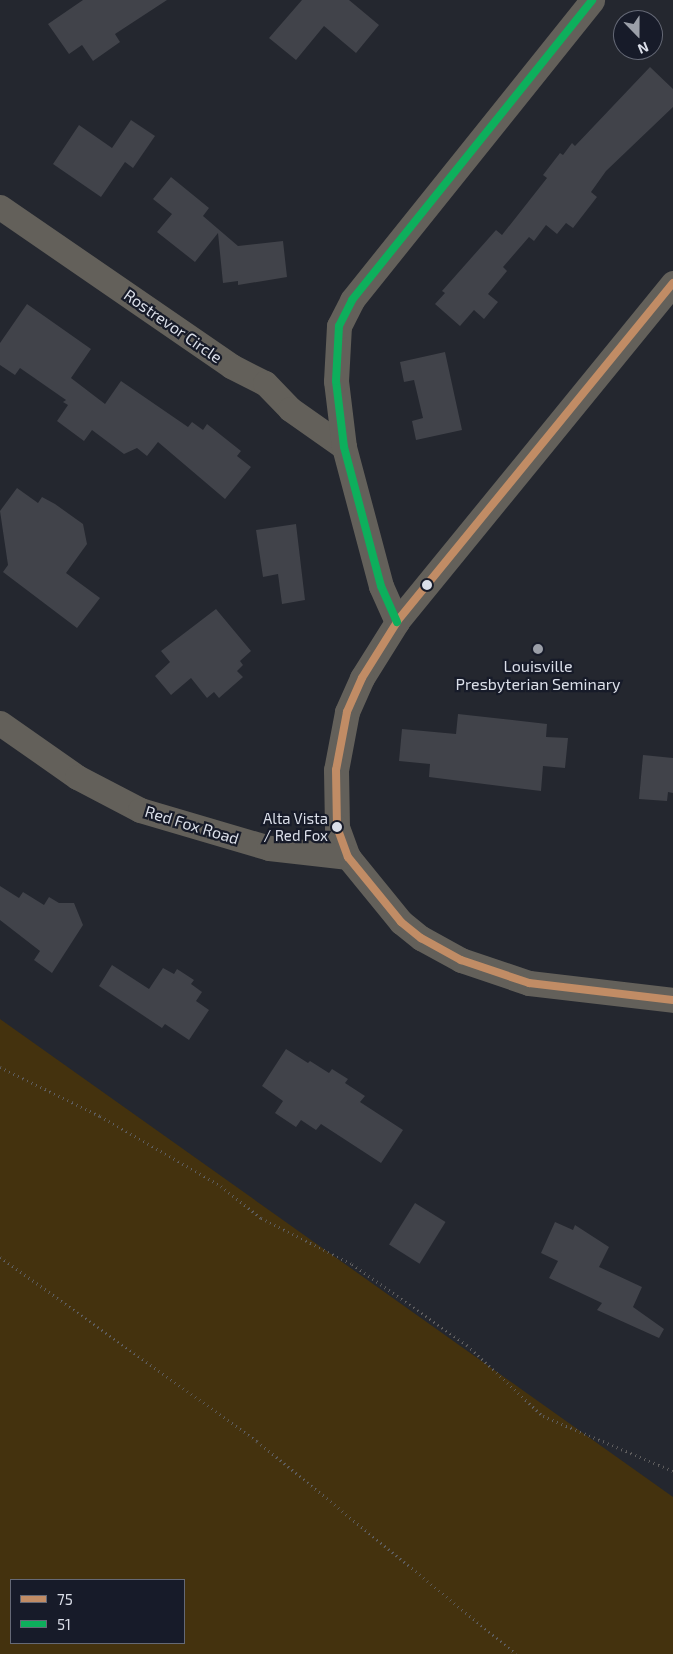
<!DOCTYPE html>
<style>
body{margin:0}
#map{position:relative;width:673px;height:1654px;overflow:hidden;background:#24272f;font-family:"Exo 2",sans-serif}
div>[style]{position:absolute}
.green>*{inset:0;background:#44320e}
.building>*{inset:0;background:#41434a;transform-origin:0 0}
.path>*{height:3px;margin-top:-1.5px;transform-origin:0;background:repeating-linear-gradient(90deg,#5e5d5e 0 1px,transparent 0 5px)}
.minor>*{height:25px;margin:-12.5px;padding:0 12.5px;transform-origin:12.5px;border-radius:12.5px;background:#63605a}
.bus-1>*{height:8px;margin:-4px;padding:0 4px;transform-origin:4px;border-radius:4px;background:#c18c65}
.bus-2>*{height:8px;margin:-4px;padding:0 4px;transform-origin:4px;border-radius:4px;background:#0daf5c}
.dots>*{width:14px;height:14px;translate:-50% -50%;box-sizing:border-box;border:2px solid #171b29;border-radius:50%}
span{translate:-50% -50%;white-space:nowrap;text-align:center;line-height:1.15;-webkit-text-stroke:4.5px #171b29;paint-order:stroke}
.bus-label{font-size:15px;color:#dbdfe9}
.right{translate:-100% -50%;text-align:right}
.street-label{font-size:16px;color:#dbdfe9}
.poi-label{font-size:16px;color:#dbdfe9}
.legend{position:absolute;left:10px;top:1579px;width:175px;height:65px;box-sizing:border-box;background:#171b29;border:1px solid #656976;margin:0;padding:6px 9px;list-style:none;font-size:15px;color:#dbdfe9}
.legend li{display:flex;align-items:center;gap:10px;height:25px}
.legend b{width:25px;border:1px solid #656976}
.north{position:absolute;left:613px;top:10px;width:50px;height:50px;box-sizing:border-box;background:#171b29;border:1px solid #656976;border-radius:50%;rotate:158deg;font-size:14px;font-weight:700;line-height:20px;text-align:center;color:#dbdfe9}
.north::after{content:'';display:block;margin:auto;width:18px;height:22px;background:#9b9fa8;clip-path:polygon(50% 0,100% 100%,50% 72%,0 100%)}
</style>
<div id="map">
<div class="green">
<i style="clip-path:polygon(evenodd,0 1019px,673px 1497px,673px 1654px,0 1654px,0 1019px,11px 1580px,184px 1580px,184px 1643px,11px 1643px,11px 1580px)"></i>
</div>
<div class="building">
<i style="clip-path:polygon(83px 0,167px 0,115px 34px,120px 42px,93px 61px,82px 45px,69px 54px,48px 24px)"></i>
<i style="clip-path:polygon(302px 0,349px 0,379px 25px,356px 53px,324px 26px,296px 60px,269px 38px)"></i>
<i style="clip-path:polygon(650px 67px,673px 89px,673px 107px,606px 171px,591px 192px,597px 197px,573px 228px,566px 223px,557px 234px,546px 225px,534px 241px,529px 237px,503px 267px,507px 271px,488px 294px,498px 302px,484px 319px,474px 310px,460px 326px,435px 304px,445px 293px,442px 291px,496px 230px,502px 235px,547px 178px,543px 175px,560px 153px,563px 155px,572px 143px,575px 146px)"></i>
<i style="clip-path:polygon(131px 120px,155px 136px,133px 168px,125px 162px,101px 197px,53px 164px,79px 125px,112px 148px)"></i>
<i style="clip-path:polygon(171px 177px,209px 208px,203px 216px,238px 246px,283px 241px,287px 277px,238px 285px,238px 281px,223px 283px,218px 233px,195px 262px,157px 232px,172px 214px,153px 199px)"></i>
<i style="clip-path:polygon(27px 304px,91px 349px,71px 378px,105px 404px,121px 381px,188px 427px,192px 422px,203px 430px,207px 424px,241px 451px,237px 456px,251px 467px,225px 499px,158px 442px,147px 456px,137px 448px,124px 454px,92px 430px,84px 441px,57px 421px,68px 405px,63px 402px,66px 400px,20px 368px,15px 375px,0 365px,0 343px)"></i>
<i style="clip-path:polygon(445px 352px,462px 430px,416px 440px,412px 421px,423px 418px,414px 380px,404px 382px,400px 362px)"></i>
<i style="clip-path:polygon(17px 488px,38px 503px,42px 497px,55px 504px,83px 524px,87px 544px,66px 573px,100px 598px,77px 628px,3px 572px,8px 565px,0 511px)"></i>
<i style="clip-path:polygon(296px 524px,305px 600px,282px 604px,278px 574px,263px 577px,256px 530px)"></i>
<i style="clip-path:polygon(216px 609px,251px 651px,240px 661px,243px 665px,237px 671px,243px 677px,219px 698px,214px 692px,207px 698px,191px 678px,171px 695px,155px 676px,170px 662px,161px 651px)"></i>
<i style="clip-path:polygon(458px 714px,547px 724px,546px 737px,568px 738px,565px 768px,543px 766px,541px 791px,429px 777px,430px 764px,399px 761px,402px 729px,456px 734px)"></i>
<i style="clip-path:polygon(643px 755px,673px 758px,673px 793px,668px 792px,667px 801px,639px 799px)"></i>
<i style="clip-path:polygon(0 886px,19px 898px,23px 892px,44px 905px,49px 897px,59px 903px,74px 903px,83px 925px,52px 973px,34px 960px,40px 951px,0 920px)"></i>
<i style="clip-path:polygon(112px 965px,149px 989px,163px 968px,174px 974px,177px 969px,194px 980px,191px 984px,202px 992px,196px 1001px,209px 1010px,189px 1040px,165px 1024px,162px 1028px,99px 986px)"></i>
<i style="clip-path:polygon(286px 1049px,308px 1063px,310px 1061px,329px 1073px,332px 1069px,348px 1079px,345px 1083px,365px 1096px,360px 1102px,403px 1130px,381px 1163px,321px 1124px,316px 1130px,301px 1120px,296px 1127px,275px 1113px,283px 1101px,262px 1086px)"></i>
<i style="left:415px;top:1203px;width:36px;height:49px;rotate:32deg"></i>
<i style="clip-path:polygon(555px 1222px,573px 1230px,575px 1225px,609px 1247px,599px 1267px,642px 1287px,633px 1307px,664px 1329px,659px 1338px,597px 1310px,602px 1303px,549px 1278px,558px 1261px,541px 1253px)"></i>
</div>
<div class="path">
<i style="left:0;top:1067px;width:111px;rotate:26.1deg"></i>
<i style="left:100px;top:1116px;width:140px;rotate:30deg"></i>
<i style="left:221px;top:1186px;width:51px;rotate:38.7deg"></i>
<i style="left:261px;top:1218px;width:102px;rotate:26.8deg"></i>
<i style="left:352px;top:1264px;width:141px;rotate:35.2deg"></i>
<i style="left:467px;top:1345px;width:104px;rotate:43.1deg"></i>
<i style="left:543px;top:1416px;width:141px;rotate:22.9deg"></i>
<i style="left:0;top:1257px;width:316px;rotate:35.6deg"></i>
<i style="left:257px;top:1441px;width:335px;rotate:39.4deg"></i>
</div>
<div class="minor">
<i style="left:0;top:207px;width:280px;rotate:34.5deg"></i>
<i style="left:231px;top:366px;width:38px;rotate:27deg"></i>
<i style="left:265px;top:383px;width:36px;rotate:46deg"></i>
<i style="left:290px;top:409px;width:66px;rotate:35.1deg"></i>
<i style="left:673px;top:283px;width:437px;rotate:129.2deg"></i>
<i style="left:397px;top:622px;width:66px;rotate:122deg"></i>
<i style="left:362px;top:678px;width:37px;rotate:114deg"></i>
<i style="left:347px;top:712px;width:59px;rotate:100.7deg"></i>
<i style="left:336px;top:770px;width:57px;rotate:89deg"></i>
<i style="left:337px;top:827px;width:32px;rotate:70deg"></i>
<i style="left:348px;top:857px;width:84px;rotate:50.8deg"></i>
<i style="left:401px;top:922px;width:26px;rotate:39deg"></i>
<i style="left:421px;top:938px;width:46px;rotate:28.8deg"></i>
<i style="left:461px;top:960px;width:72px;rotate:18.7deg"></i>
<i style="left:529px;top:983px;width:145px;rotate:6.7deg"></i>
<i style="left:397px;top:622px;width:39px;rotate:-114deg"></i>
<i style="left:381px;top:586px;width:144px;rotate:-104.9deg"></i>
<i style="left:344px;top:447px;width:66px;rotate:-96.9deg"></i>
<i style="left:336px;top:381px;width:55px;rotate:-86.9deg"></i>
<i style="left:339px;top:326px;width:29px;rotate:-63deg"></i>
<i style="left:352px;top:300px;width:384px;rotate:-51.3deg"></i>
<i style="left:0;top:723px;width:94px;rotate:35deg"></i>
<i style="left:77px;top:777px;width:71px;rotate:27.6deg"></i>
<i style="left:140px;top:810px;width:134px;rotate:16.4deg"></i>
<i style="left:269px;top:848px;width:80px;rotate:6.5deg"></i>
</div>
<div class="bus-1">
<i style="left:673px;top:283px;width:437px;rotate:129.2deg"></i>
<i style="left:397px;top:622px;width:66px;rotate:122deg"></i>
<i style="left:362px;top:678px;width:37px;rotate:114deg"></i>
<i style="left:347px;top:712px;width:59px;rotate:100.7deg"></i>
<i style="left:336px;top:770px;width:57px;rotate:89deg"></i>
<i style="left:337px;top:827px;width:32px;rotate:70deg"></i>
<i style="left:348px;top:857px;width:84px;rotate:50.8deg"></i>
<i style="left:401px;top:922px;width:26px;rotate:39deg"></i>
<i style="left:421px;top:938px;width:46px;rotate:28.8deg"></i>
<i style="left:461px;top:960px;width:72px;rotate:18.7deg"></i>
<i style="left:529px;top:983px;width:145px;rotate:6.7deg"></i>
</div>
<div class="bus-2">
<i style="left:397px;top:622px;width:39px;rotate:-114deg"></i>
<i style="left:381px;top:586px;width:144px;rotate:-104.9deg"></i>
<i style="left:344px;top:447px;width:66px;rotate:-96.9deg"></i>
<i style="left:336px;top:381px;width:55px;rotate:-86.9deg"></i>
<i style="left:339px;top:326px;width:29px;rotate:-63deg"></i>
<i style="left:352px;top:300px;width:384px;rotate:-51.3deg"></i>
</div>
<div class="dots">
<i style="left:427px;top:585px;background:#dbdfe9"></i>
<i style="left:538px;top:649px;background:#9b9fa8"></i>
<i style="left:337px;top:827px;background:#dbdfe9"></i>
</div>
<div class="bus-label">
<span class="right" style="left:328px;top:827px">Alta Vista<br>/ Red Fox</span>
</div>
<div class="street-label">
<span style="left:173px;top:326px;rotate:35deg">Rostrevor Circle</span>
<span style="left:192px;top:825px;rotate:17deg">Red Fox Road</span>
</div>
<div class="poi-label">
<span style="left:538px;top:675px">Louisville<br>Presbyterian Seminary</span>
</div>
<ul class="legend">
<li><b style="height:6px;background:#c18c65"></b>75</li>
<li><b style="height:6px;background:#0daf5c"></b>51</li>
</ul>
<div class="north">N</div>
</div>
